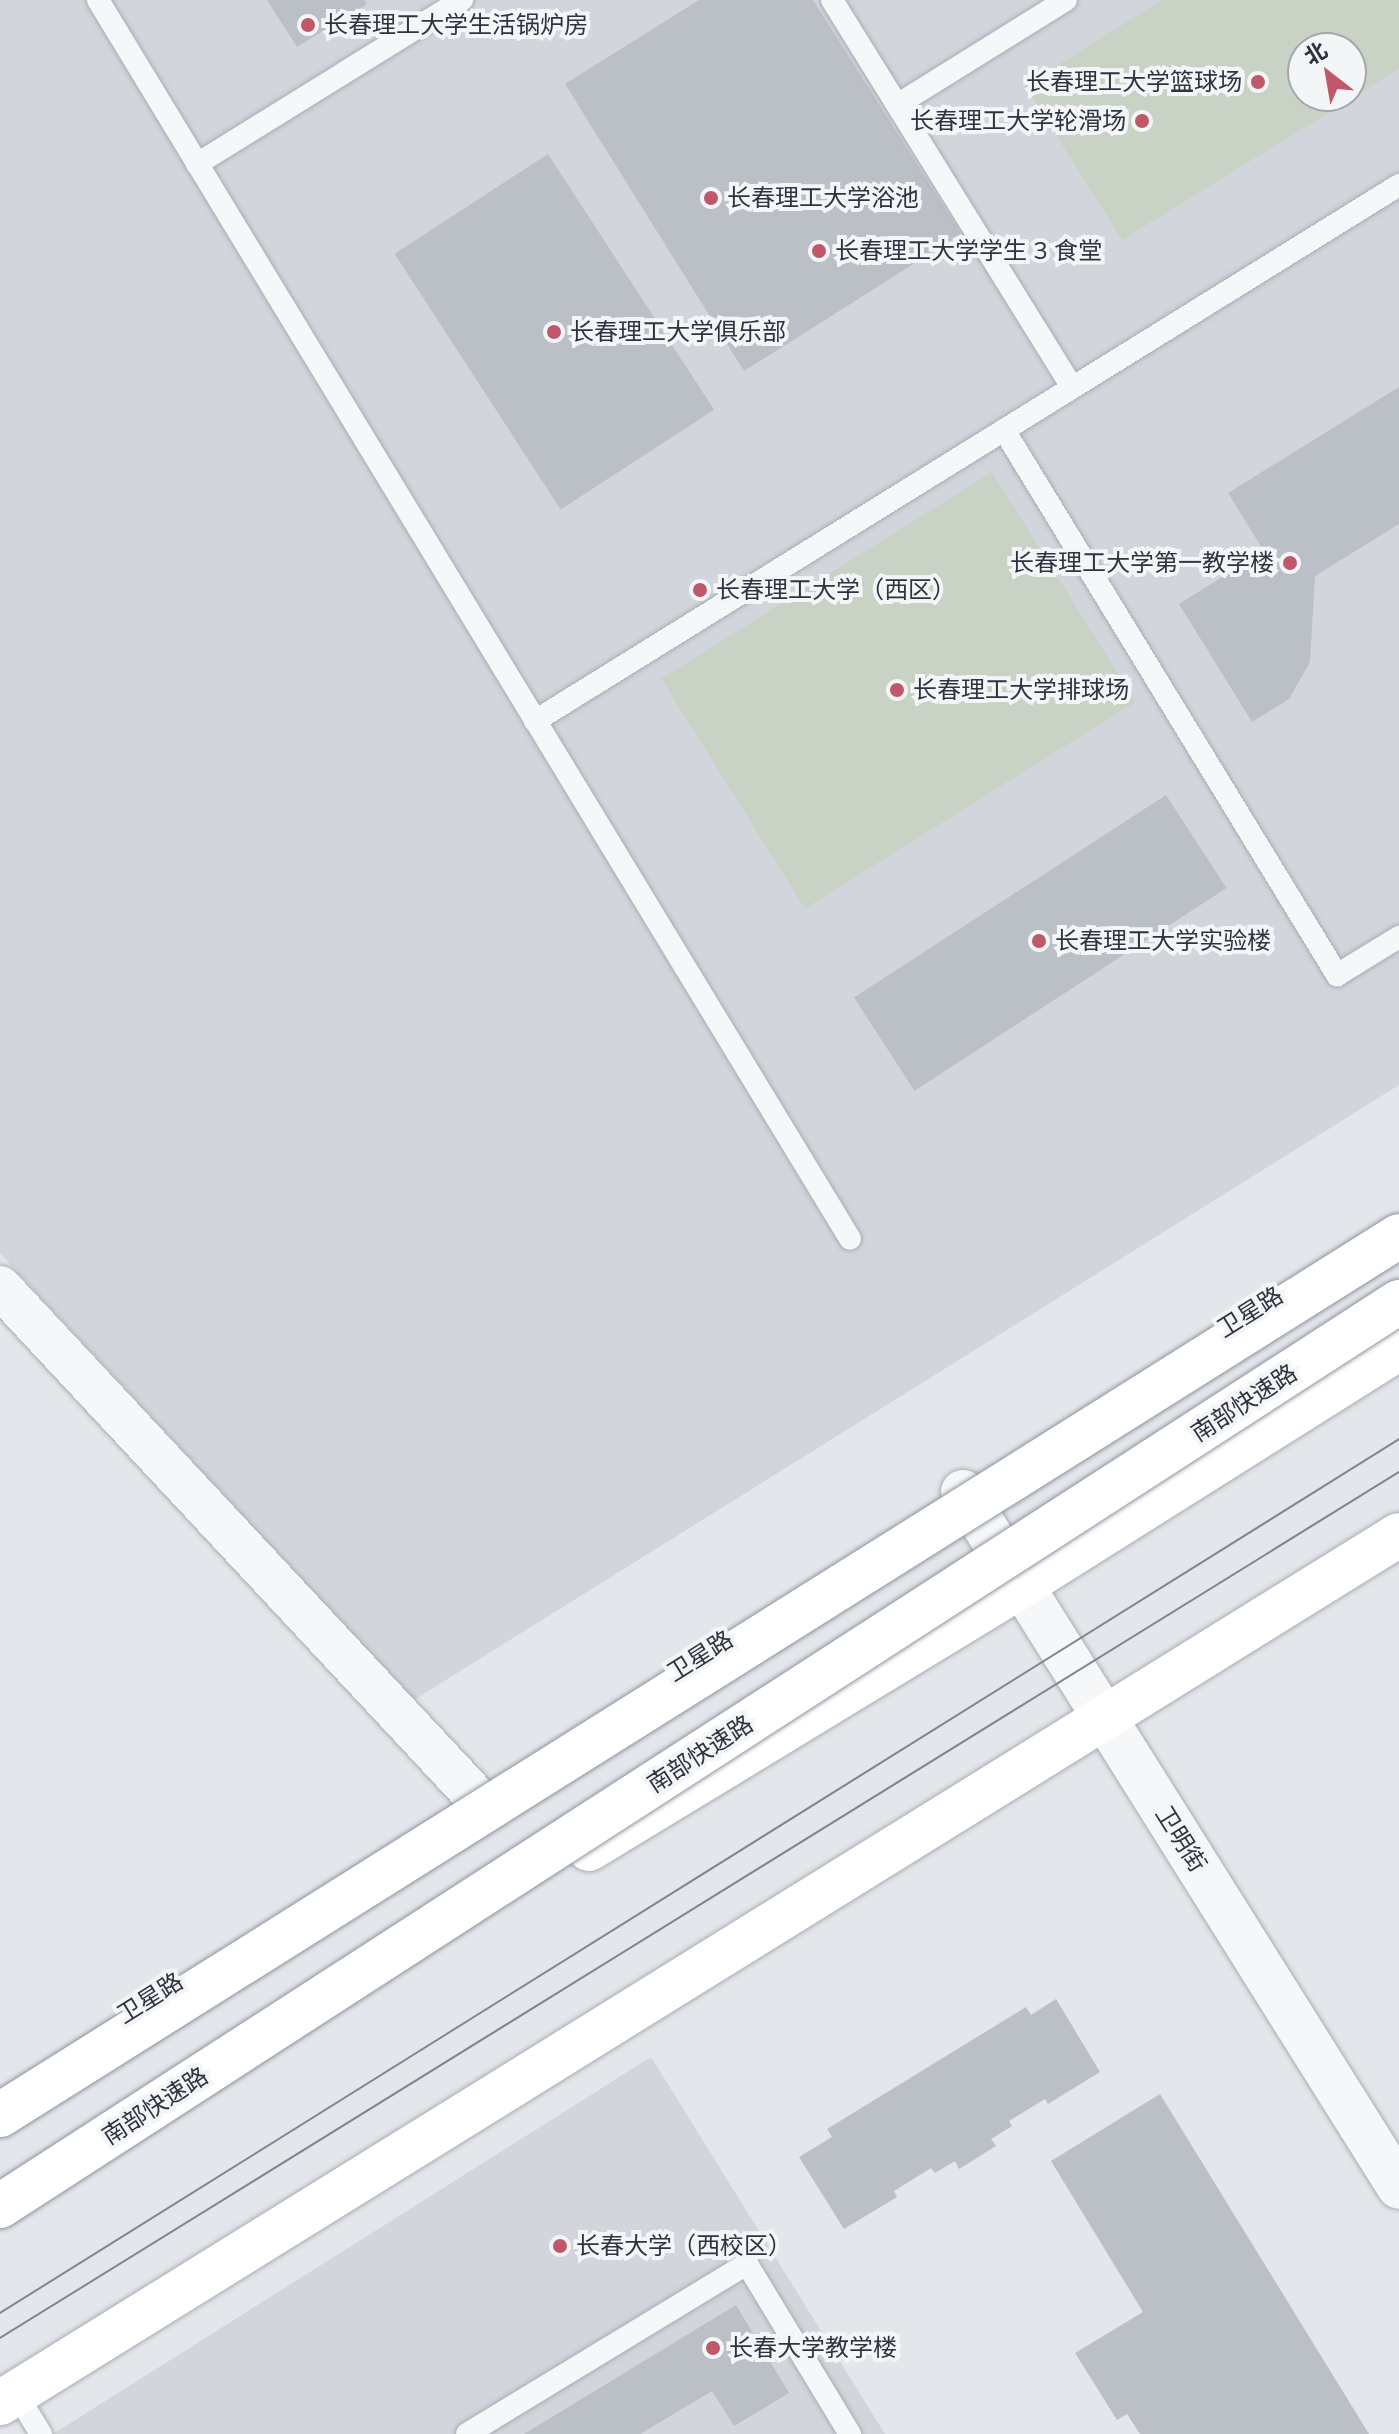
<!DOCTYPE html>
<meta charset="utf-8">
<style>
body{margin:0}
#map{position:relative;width:1399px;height:2434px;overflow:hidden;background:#e3e6ea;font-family:Mulish,"Noto Sans SC",sans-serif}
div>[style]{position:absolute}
.built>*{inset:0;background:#d2d5db}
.green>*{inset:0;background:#c9d3c5;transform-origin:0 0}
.building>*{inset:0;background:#bbbfc6;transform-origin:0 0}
.roads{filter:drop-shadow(0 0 2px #a9adb4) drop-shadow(0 0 2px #a9adb4)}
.service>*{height:22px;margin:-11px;padding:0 11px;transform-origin:11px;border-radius:11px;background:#f6f7f8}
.minor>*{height:42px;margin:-21px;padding:0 21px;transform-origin:21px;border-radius:21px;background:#f6f7f8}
.tertiary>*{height:44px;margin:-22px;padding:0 22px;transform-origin:22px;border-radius:22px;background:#f6f7f8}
.secondary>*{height:44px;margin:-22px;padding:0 22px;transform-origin:22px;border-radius:22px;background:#fff}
.primary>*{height:44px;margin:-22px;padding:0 22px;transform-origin:22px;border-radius:22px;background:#fff}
.tram>*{height:2px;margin:-1px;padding:0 1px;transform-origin:1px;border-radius:1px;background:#7f8692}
.bridges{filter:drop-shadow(0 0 2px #8c949f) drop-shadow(0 0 2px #8c949f)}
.trunk-bridge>*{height:44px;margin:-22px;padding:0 22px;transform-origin:22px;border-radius:22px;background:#fff}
.dots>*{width:22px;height:22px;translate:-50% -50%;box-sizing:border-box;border:4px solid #f3f5f7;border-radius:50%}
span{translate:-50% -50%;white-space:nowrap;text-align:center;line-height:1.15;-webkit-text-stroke:8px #f3f5f7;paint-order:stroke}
.poi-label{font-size:24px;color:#2d3440}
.left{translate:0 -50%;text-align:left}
.right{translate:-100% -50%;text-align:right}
.street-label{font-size:24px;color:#2d3440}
.north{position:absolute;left:1287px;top:32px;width:80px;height:80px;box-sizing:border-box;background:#f3f5f7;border:2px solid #a4a8ae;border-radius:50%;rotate:329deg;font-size:22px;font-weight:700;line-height:32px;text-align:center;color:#2d3440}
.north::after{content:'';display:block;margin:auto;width:28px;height:36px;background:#bf5869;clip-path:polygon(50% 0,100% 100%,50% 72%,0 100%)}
</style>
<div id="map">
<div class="built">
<i style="clip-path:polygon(evenodd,0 0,1399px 0,1399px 1085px,414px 1700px,0 1253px,0 0,1303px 48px,1351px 48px,1351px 96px,1303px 96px,1303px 48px)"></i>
<i style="clip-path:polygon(651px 2057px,885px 2434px,53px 2434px)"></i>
</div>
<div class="green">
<i style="clip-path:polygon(evenodd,1162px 0,1399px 0,1399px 69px,1122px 240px,1025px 86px,1162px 0,1351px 48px,1351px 96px,1303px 96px,1303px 48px,1351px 48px)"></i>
<i style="left:992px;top:472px;width:271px;height:390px;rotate:58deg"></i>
</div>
<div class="building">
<i style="clip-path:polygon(267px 0,364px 0,367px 4px,297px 47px)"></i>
<i style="clip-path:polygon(699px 0,813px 0,961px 234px,744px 371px,565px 84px)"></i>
<i style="left:548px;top:154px;width:305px;height:183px;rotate:57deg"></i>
<i style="clip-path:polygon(1399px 387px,1399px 524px,1315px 576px,1310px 662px,1289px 699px,1252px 722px,1179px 604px,1264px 551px,1228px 493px)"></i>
<i style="left:1166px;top:795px;width:111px;height:372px;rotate:57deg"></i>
<i style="clip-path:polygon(1056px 1999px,1100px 2072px,1048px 2104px,1045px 2099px,1009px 2121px,1012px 2126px,991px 2139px,996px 2146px,959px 2169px,955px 2161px,935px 2173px,931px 2168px,894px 2191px,897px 2197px,844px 2229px,799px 2157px,832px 2137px,827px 2129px,1026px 2007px,1031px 2015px)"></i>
<i style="clip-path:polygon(1160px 2094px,1369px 2434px,1140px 2434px,1127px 2414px,1117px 2420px,1075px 2353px,1143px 2312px,1051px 2161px)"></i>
<i style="clip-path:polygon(736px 2305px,789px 2393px,734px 2426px,712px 2391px,640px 2434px,524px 2434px)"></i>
</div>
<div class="roads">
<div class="service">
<i style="left:98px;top:0;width:1449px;rotate:58.74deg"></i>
<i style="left:832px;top:0;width:455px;rotate:58.2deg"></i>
<i style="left:897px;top:105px;width:199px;rotate:-31.9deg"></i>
<i style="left:197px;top:164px;width:312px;rotate:-31.8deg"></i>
<i style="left:1004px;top:430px;width:639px;rotate:58.57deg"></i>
<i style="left:1337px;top:975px;width:73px;rotate:-31.5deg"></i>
<i style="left:535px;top:721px;width:1017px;rotate:-31.81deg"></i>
<i style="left:16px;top:2393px;width:48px;rotate:58.6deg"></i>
<i style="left:467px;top:2434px;width:328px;rotate:-31.3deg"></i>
<i style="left:747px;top:2264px;width:199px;rotate:58.8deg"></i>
</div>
<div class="minor">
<i style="left:0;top:1287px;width:696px;rotate:46.98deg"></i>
</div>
<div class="tertiary">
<i style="left:963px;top:1492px;width:820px;rotate:57.9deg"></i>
</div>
<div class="secondary">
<i style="left:0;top:2403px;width:1646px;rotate:-31.82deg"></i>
</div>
<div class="primary">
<i style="left:589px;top:1849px;width:508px;rotate:-31.31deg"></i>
<i style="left:1023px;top:1585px;width:444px;rotate:-32.2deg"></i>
</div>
</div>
<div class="tram">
<i style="left:0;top:2313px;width:1650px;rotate:-31.99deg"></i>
<i style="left:0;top:2338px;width:1645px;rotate:-31.76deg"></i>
</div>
<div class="bridges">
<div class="trunk-bridge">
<i style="left:0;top:2115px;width:1652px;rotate:-32.14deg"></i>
<i style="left:0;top:2206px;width:1666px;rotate:-32.87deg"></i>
</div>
</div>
<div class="dots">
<i style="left:308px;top:25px;background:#bf5869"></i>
<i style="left:1258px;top:82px;background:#bf5869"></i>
<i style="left:1142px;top:121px;background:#bf5869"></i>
<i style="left:711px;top:198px;background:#bf5869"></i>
<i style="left:819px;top:251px;background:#bf5869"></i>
<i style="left:554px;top:332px;background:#bf5869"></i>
<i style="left:1290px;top:563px;background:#bf5869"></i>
<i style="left:700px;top:590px;background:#bf5869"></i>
<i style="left:897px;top:690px;background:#bf5869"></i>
<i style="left:1039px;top:941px;background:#bf5869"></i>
<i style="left:560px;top:2246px;background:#bf5869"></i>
<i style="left:713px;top:2348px;background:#bf5869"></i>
</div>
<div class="poi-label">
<span class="left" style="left:324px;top:25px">长春理工大学生活锅炉房</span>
<span class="right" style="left:1242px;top:82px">长春理工大学篮球场</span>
<span class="right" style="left:1126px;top:121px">长春理工大学轮滑场</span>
<span class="left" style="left:727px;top:198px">长春理工大学浴池</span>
<span class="left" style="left:835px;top:251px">长春理工大学学生 3 食堂</span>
<span class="left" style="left:570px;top:332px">长春理工大学俱乐部</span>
<span class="right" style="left:1274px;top:563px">长春理工大学第一教学楼</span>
<span class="left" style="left:716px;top:590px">长春理工大学（西区）</span>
<span class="left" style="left:913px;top:690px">长春理工大学排球场</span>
<span class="left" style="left:1055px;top:941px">长春理工大学实验楼</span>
<span class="left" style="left:576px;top:2246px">长春大学（西校区）</span>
<span class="left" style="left:729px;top:2348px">长春大学教学楼</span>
</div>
<div class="street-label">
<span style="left:1250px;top:1312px;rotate:-32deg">卫星路</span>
<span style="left:1244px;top:1403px;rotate:-33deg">南部快速路</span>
<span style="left:700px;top:1656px;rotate:-32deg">卫星路</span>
<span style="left:700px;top:1754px;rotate:-33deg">南部快速路</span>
<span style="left:1181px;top:1839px;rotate:58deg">卫明街</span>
<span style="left:150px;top:1998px;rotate:-32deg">卫星路</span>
<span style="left:155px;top:2106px;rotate:-33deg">南部快速路</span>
</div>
<div class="north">北</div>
</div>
